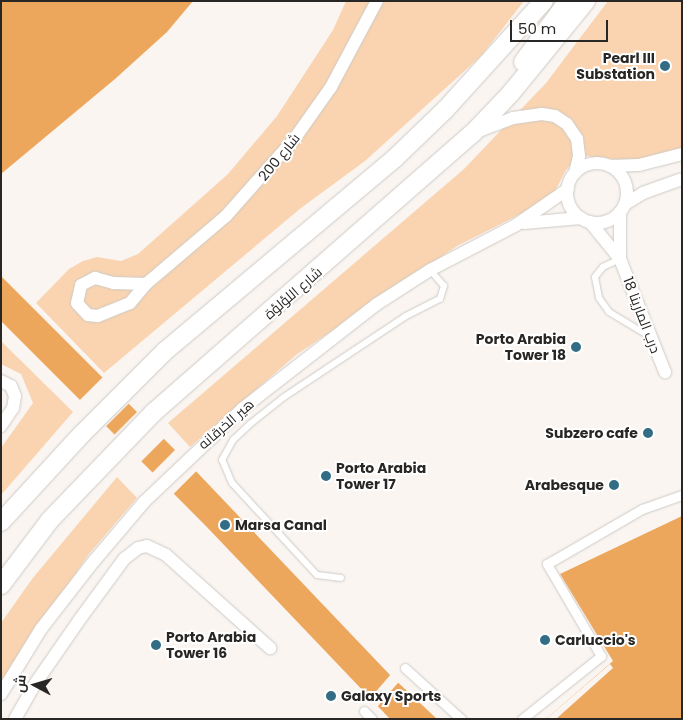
<!DOCTYPE html>
<meta charset="utf-8">
<style>
body{margin:0}
#map{position:relative;width:683px;height:720px;overflow:hidden;background:#faf5f1;font-family:Poppins,Cairo,sans-serif}
div>[style]{position:absolute}
.green>*{inset:0;background:#fad4b0}
.water>*{inset:0;background:#eda75d}
.pier>*{inset:0;background:#faf5f1;transform-origin:0 0}
.roads{filter:drop-shadow(0 0 1px #cecac5) drop-shadow(0 0 1px #cecac5)}
.service>*{height:6px;margin:-3px;padding:0 3px;transform-origin:3px;border-radius:3px;background:#fff}
.pedestrian>*{height:9px;margin:-4.5px;padding:0 4.5px;transform-origin:4.5px;border-radius:4.5px;background:#fff}
.minor>*{height:12px;margin:-6px;padding:0 6px;transform-origin:6px;border-radius:6px;background:#fff}
.minor>.ring{margin:-6px;padding:0;box-sizing:content-box;background:none;border:12px solid #fff;border-radius:50%}
.secondary>*{height:18px;margin:-9px;padding:0 9px;transform-origin:9px;border-radius:9px;background:#fff}
.dots>*{width:14px;height:14px;translate:-50% -50%;box-sizing:border-box;border:2px solid #fff;border-radius:50%}
span{translate:-50% -50%;white-space:nowrap;text-align:center;line-height:1.15;-webkit-text-stroke:4px #fff;paint-order:stroke}
.poi-label{font-size:14px;color:#292725;font-weight:700}
.right{translate:-100% -50%;text-align:right}
.left{translate:0 -50%;text-align:left}
.street-label{font-size:14px;color:#292725}
.frame{position:absolute;inset:0;border:2px solid #292725;pointer-events:none}
.north{position:absolute;left:10px;top:660px;width:50px;height:50px;-webkit-text-stroke:4px #fff;paint-order:stroke;rotate:276deg;font-size:14px;font-weight:700;line-height:20px;text-align:center;color:#292725}
.north::after{content:'';display:block;margin:auto;width:18px;height:22px;background:#292725;clip-path:polygon(50% 0,100% 100%,50% 72%,0 100%)}
.scale{position:absolute;left:510px;top:20px;width:98px;height:22px;box-sizing:border-box;border:2px solid #292725;border-top:0;padding-left:6px;font-size:15px;line-height:18px;white-space:nowrap;color:#292725;-webkit-text-stroke:4px #fff;paint-order:stroke}
</style>
<div id="map">
<div class="green">
<i style="clip-path:polygon(346px 1px,524px 1px,481px 56px,365px 161px,301px 208px,104px 373px,36px 303px,69px 269px,83px 261px,97px 257px,121px 261px,138px 254px,228px 174px,277px 116px,333px 30px)"></i>
<i style="clip-path:polygon(608px 1px,682px 1px,682px 150px,629px 161px,586px 156px,575px 161px,566px 170px,555px 191px,536px 206px,457px 246px,296px 355px,190px 447px,168px 423px,464px 169px,546px 83px)"></i>
<i style="clip-path:polygon(1px 341px,73px 412px,1px 495px,1px 448px,33px 403px,21px 374px,1px 364px)"></i>
<i style="clip-path:polygon(117px 477px,137px 498px,89px 554px,1px 681px,1px 623px,32px 579px)"></i>
</div>
<div class="water">
<i style="clip-path:polygon(1px 1px,193px 1px,167px 32px,115px 79px,1px 174px)"></i>
<i style="clip-path:polygon(1px 276px,192px 467px,390px 675px,437px 719px,390px 719px,203px 523px,1px 321px)"></i>
<i style="clip-path:polygon(682px 516px,682px 719px,546px 719px,613px 661px,560px 574px)"></i>
</div>
<div class="pier">
<i style="left:105px;top:375px;width:37px;height:38px;rotate:45deg"></i>
<i style="left:139px;top:410px;width:38px;height:37px;rotate:45deg"></i>
<i style="left:177px;top:448px;width:30px;height:37px;rotate:45deg"></i>
<i style="clip-path:polygon(610px 664px,613px 668px,556px 719px,546px 719px)"></i>
<i style="left:392px;top:673px;width:11px;height:35px;rotate:41deg"></i>
</div>
<div class="roads">
<div class="service">
<i style="left:620px;top:259px;width:19px;rotate:155deg"></i>
<i style="left:603px;top:267px;width:13px;rotate:129deg"></i>
<i style="left:595px;top:277px;width:21px;rotate:79deg"></i>
<i style="left:599px;top:298px;width:17px;rotate:54deg"></i>
<i style="left:609px;top:312px;width:47px;rotate:31deg"></i>
<i style="left:341px;top:578px;width:24px;rotate:-173deg"></i>
<i style="left:317px;top:575px;width:125px;rotate:-132.7deg"></i>
<i style="left:232px;top:483px;width:25px;rotate:-113deg"></i>
<i style="left:222px;top:460px;width:23px;rotate:-61deg"></i>
<i style="left:233px;top:440px;width:23px;rotate:-43deg"></i>
<i style="left:250px;top:424px;width:43px;rotate:-38.5deg"></i>
<i style="left:284px;top:397px;width:146px;rotate:-33.6deg"></i>
<i style="left:406px;top:316px;width:38px;rotate:-27deg"></i>
<i style="left:440px;top:299px;width:14px;rotate:-73deg"></i>
<i style="left:444px;top:286px;width:21px;rotate:-131deg"></i>
</div>
<div class="pedestrian">
<i style="left:405px;top:668px;width:76px;rotate:42.3deg"></i>
<i style="left:364px;top:711px;width:11px;rotate:45deg"></i>
<i style="left:522px;top:719px;width:101px;rotate:-38.6deg"></i>
<i style="left:601px;top:656px;width:107px;rotate:-120.4deg"></i>
<i style="left:547px;top:564px;width:110px;rotate:-30.1deg"></i>
<i style="left:642px;top:509px;width:42px;rotate:-19.3deg"></i>
</div>
<div class="minor">
<i style="left:479px;top:131px;width:36px;rotate:-21deg"></i>
<i style="left:513px;top:118px;width:29px;rotate:-8deg"></i>
<i style="left:542px;top:114px;width:13px;rotate:9deg"></i>
<i style="left:555px;top:116px;width:14px;rotate:34deg"></i>
<i style="left:567px;top:124px;width:18px;rotate:56deg"></i>
<i style="left:577px;top:139px;width:17px;rotate:83deg"></i>
<i style="left:579px;top:156px;width:17px;rotate:103deg"></i>
<i class="ring" style="left:567px;top:163px;width:48px;height:48px"></i>
<i style="left:610px;top:166px;width:29px;rotate:-2deg"></i>
<i style="left:639px;top:165px;width:44px;rotate:-14.3deg"></i>
<i style="left:625px;top:204px;width:21px;rotate:-31deg"></i>
<i style="left:643px;top:193px;width:41px;rotate:-19.7deg"></i>
<i style="left:620px;top:212px;width:47px;rotate:90deg"></i>
<i style="left:620px;top:259px;width:122px;rotate:68.3deg"></i>
<i style="left:590px;top:222px;width:48px;rotate:51deg"></i>
<i style="left:524px;top:223px;width:57px;rotate:-5deg"></i>
<i style="left:95px;top:278px;width:20px;rotate:15deg"></i>
<i style="left:114px;top:283px;width:32px;rotate:2deg"></i>
<i style="left:146px;top:284px;width:25px;rotate:130deg"></i>
<i style="left:130px;top:303px;width:35px;rotate:158deg"></i>
<i style="left:97px;top:316px;width:9px;rotate:-174deg"></i>
<i style="left:88px;top:315px;width:16px;rotate:-133deg"></i>
<i style="left:77px;top:303px;width:18px;rotate:-77deg"></i>
<i style="left:81px;top:285px;width:16px;rotate:-27deg"></i>
<i style="left:146px;top:284px;width:105px;rotate:-40.4deg"></i>
<i style="left:226px;top:216px;width:104px;rotate:-48.5deg"></i>
<i style="left:295px;top:138px;width:62px;rotate:-54.8deg"></i>
<i style="left:331px;top:87px;width:98px;rotate:-61.9deg"></i>
<i style="left:1px;top:381px;width:11px;rotate:27deg"></i>
<i style="left:11px;top:386px;width:11px;rotate:68deg"></i>
<i style="left:15px;top:396px;width:12px;rotate:99deg"></i>
<i style="left:13px;top:408px;width:22px;rotate:124deg"></i>
<i style="left:1px;top:694px;width:76px;rotate:-58.4deg"></i>
<i style="left:41px;top:629px;width:86px;rotate:-52.1deg"></i>
<i style="left:94px;top:561px;width:77px;rotate:-49.7deg"></i>
<i style="left:144px;top:502px;width:135px;rotate:-43.5deg"></i>
<i style="left:242px;top:409px;width:171px;rotate:-37.9deg"></i>
<i style="left:377px;top:304px;width:63px;rotate:-32.7deg"></i>
<i style="left:430px;top:270px;width:97px;rotate:-27.6deg"></i>
<i style="left:516px;top:225px;width:63px;rotate:-34.7deg"></i>
<i style="left:15px;top:719px;width:40px;rotate:-60.3deg"></i>
<i style="left:35px;top:684px;width:79px;rotate:-55.3deg"></i>
<i style="left:80px;top:619px;width:74px;rotate:-53.7deg"></i>
<i style="left:124px;top:559px;width:18px;rotate:-38deg"></i>
<i style="left:138px;top:548px;width:9px;rotate:-13deg"></i>
<i style="left:147px;top:546px;width:21px;rotate:25deg"></i>
<i style="left:166px;top:555px;width:140px;rotate:41.8deg"></i>
</div>
<div class="secondary">
<i style="left:523px;top:62px;width:76px;rotate:-53.6deg"></i>
<i style="left:1px;top:522px;width:120px;rotate:-47.4deg"></i>
<i style="left:82px;top:434px;width:117px;rotate:-45deg"></i>
<i style="left:165px;top:351px;width:299px;rotate:-40deg"></i>
<i style="left:394px;top:159px;width:71px;rotate:-43.9deg"></i>
<i style="left:445px;top:110px;width:147px;rotate:-47.8deg"></i>
<i style="left:1px;top:585px;width:81px;rotate:-53deg"></i>
<i style="left:50px;top:520px;width:150px;rotate:-46.1deg"></i>
<i style="left:154px;top:412px;width:422px;rotate:-41.2deg"></i>
<i style="left:472px;top:134px;width:57px;rotate:-46.4deg"></i>
<i style="left:511px;top:93px;width:119px;rotate:-50.8deg"></i>
</div>
</div>
<div class="dots">
<i style="left:665px;top:66px;background:#326d85"></i>
<i style="left:576px;top:347px;background:#326d85"></i>
<i style="left:648px;top:433px;background:#326d85"></i>
<i style="left:326px;top:476px;background:#326d85"></i>
<i style="left:614px;top:485px;background:#326d85"></i>
<i style="left:225px;top:525px;background:#326d85"></i>
<i style="left:545px;top:640px;background:#326d85"></i>
<i style="left:156px;top:645px;background:#326d85"></i>
<i style="left:331px;top:696px;background:#326d85"></i>
</div>
<div class="poi-label">
<span class="right" style="left:655px;top:66px">Pearl III<br>Substation</span>
<span class="right" style="left:566px;top:347px">Porto Arabia<br>Tower 18</span>
<span class="right" style="left:638px;top:433px">Subzero cafe</span>
<span class="left" style="left:336px;top:476px">Porto Arabia<br>Tower 17</span>
<span class="right" style="left:604px;top:485px">Arabesque</span>
<span class="left" style="left:235px;top:525px">Marsa Canal</span>
<span class="left" style="left:166px;top:645px">Porto Arabia<br>Tower 16</span>
<span class="left" style="left:555px;top:640px">Carluccio's</span>
<span class="left" style="left:341px;top:696px">Galaxy Sports</span>
</div>
<div class="street-label">
<span style="left:279px;top:157px;rotate:-51deg">شارع 200</span>
<span style="left:293px;top:293px;rotate:-41deg">شارع اللؤلؤة</span>
<span style="left:642px;top:315px;rotate:69deg">درب المارينا 18</span>
<span style="left:226px;top:424px;rotate:-41deg">هير الخرقانه</span>
</div>
<div class="frame"></div>
<div class="north">ش</div>
<div class="scale">50 m</div>
</div>
